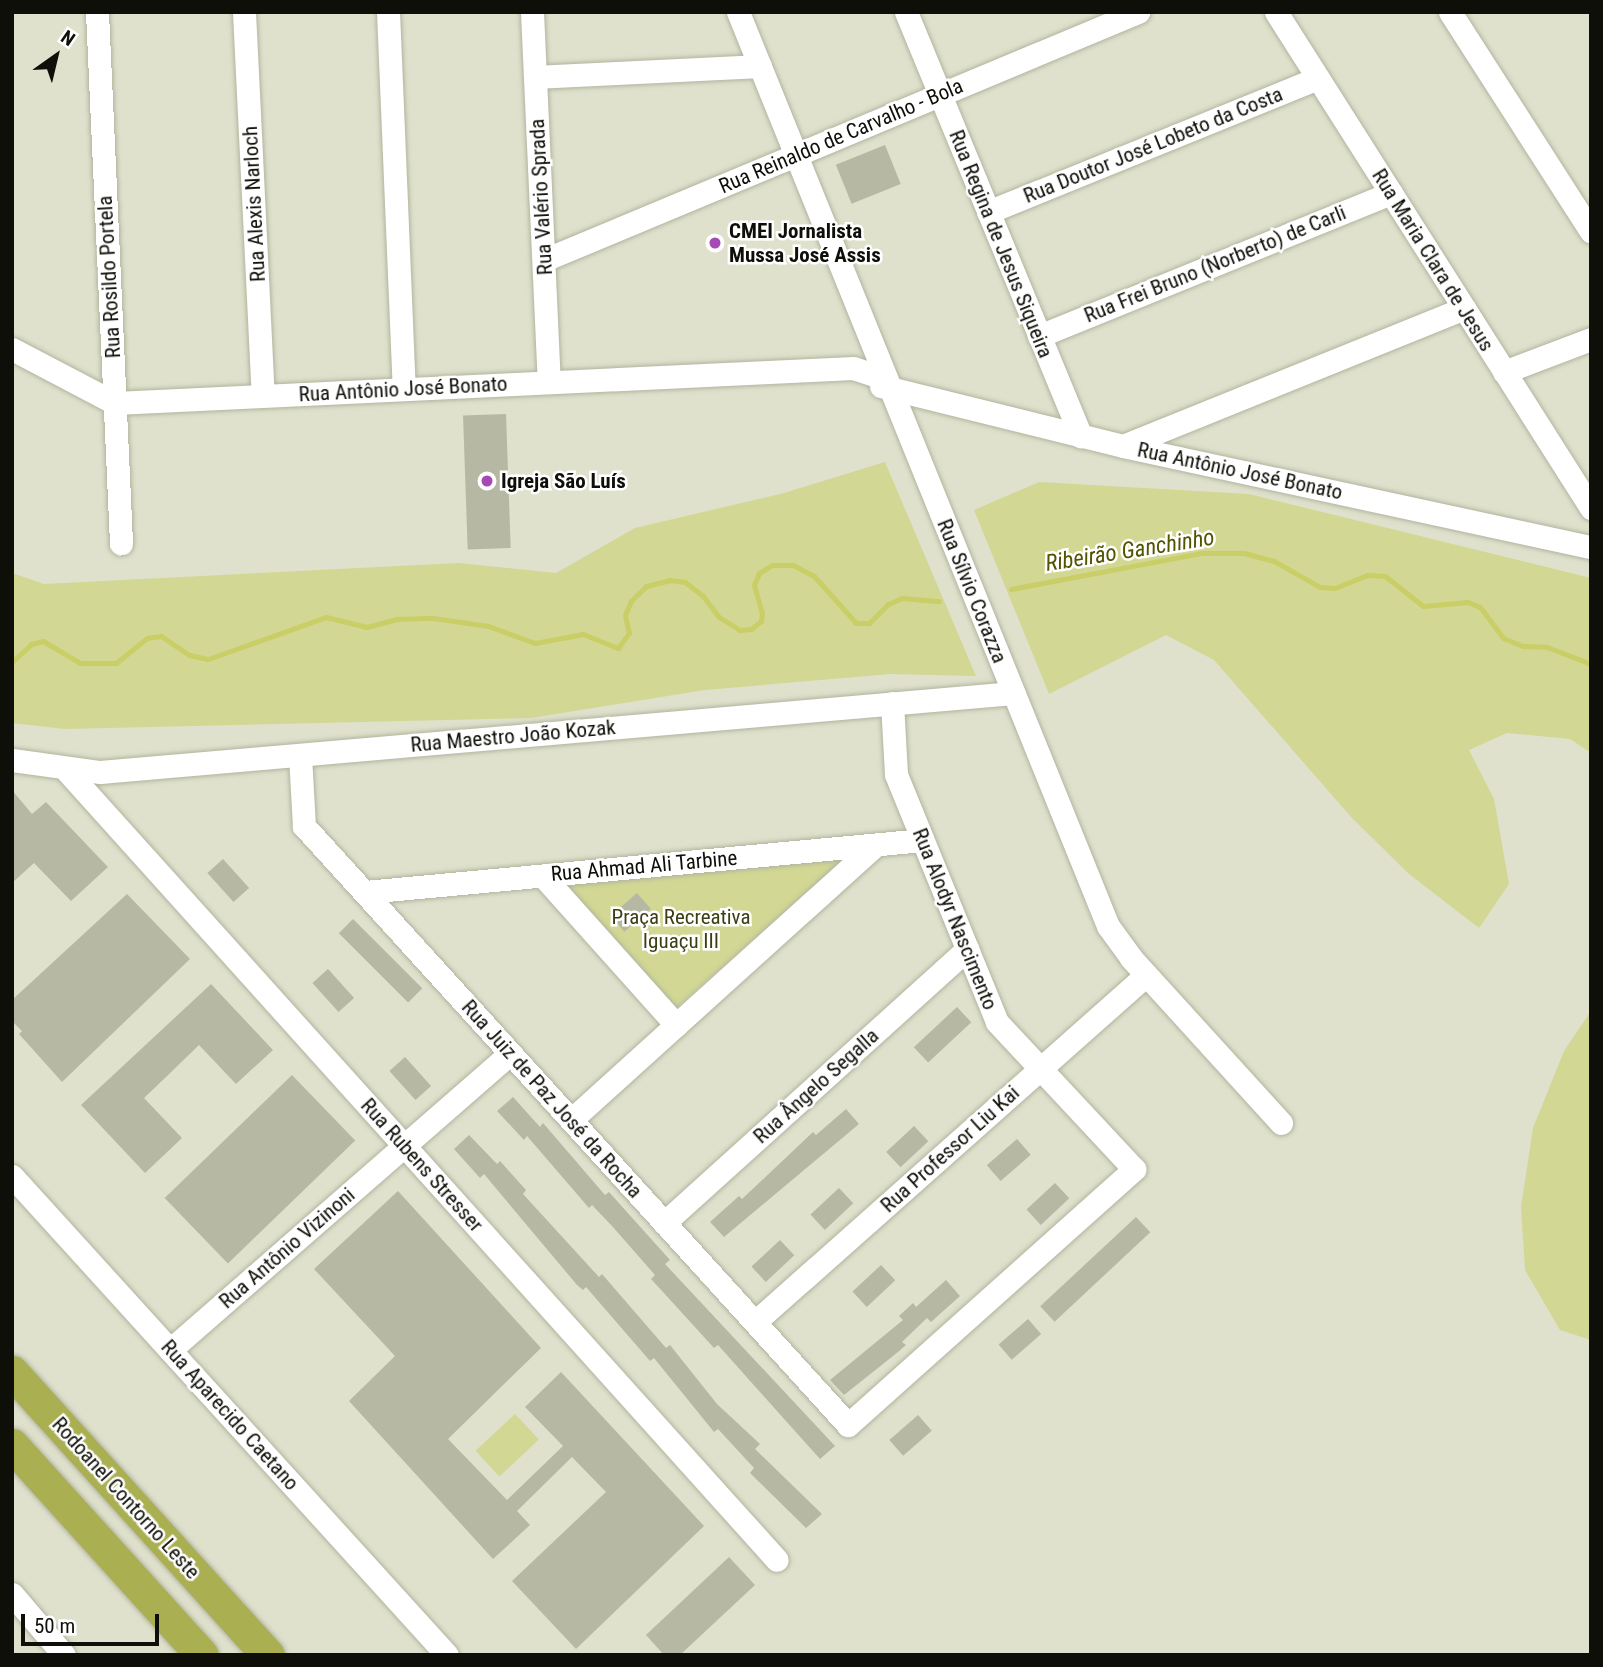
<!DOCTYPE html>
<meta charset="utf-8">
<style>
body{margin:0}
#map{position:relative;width:1603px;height:1667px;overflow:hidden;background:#dfe1cc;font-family:"Roboto Condensed",sans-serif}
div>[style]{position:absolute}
.green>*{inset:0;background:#d2d794;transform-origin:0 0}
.stream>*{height:5px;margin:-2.5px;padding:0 2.5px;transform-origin:2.5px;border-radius:2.5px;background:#c9ce67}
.building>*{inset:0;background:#b6b8a3;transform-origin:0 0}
.roads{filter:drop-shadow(0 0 2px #b2b49f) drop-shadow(0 0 2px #b2b49f)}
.minor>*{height:23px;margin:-11.5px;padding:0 11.5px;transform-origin:11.5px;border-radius:11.5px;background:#fff}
.highway>*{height:33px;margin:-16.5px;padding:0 16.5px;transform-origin:16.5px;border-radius:16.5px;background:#aaaf52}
.dots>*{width:19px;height:19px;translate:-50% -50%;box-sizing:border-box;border:4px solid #fff;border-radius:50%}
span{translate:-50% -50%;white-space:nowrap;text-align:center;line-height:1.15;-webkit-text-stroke:5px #fff;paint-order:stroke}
.street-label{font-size:21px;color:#0e0f08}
.poi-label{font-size:21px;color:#0e0f08;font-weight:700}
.left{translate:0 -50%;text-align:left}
.park-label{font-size:21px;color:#3d3f13}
.water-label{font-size:23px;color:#525400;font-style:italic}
.frame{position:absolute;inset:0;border:14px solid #0e0f08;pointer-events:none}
.north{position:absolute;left:21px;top:21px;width:70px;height:70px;-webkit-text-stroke:5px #fff;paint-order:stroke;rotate:34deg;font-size:19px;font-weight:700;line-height:28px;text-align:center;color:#0e0f08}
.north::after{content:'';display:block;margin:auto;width:24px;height:32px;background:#0e0f08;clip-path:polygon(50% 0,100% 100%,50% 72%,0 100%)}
.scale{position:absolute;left:21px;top:1614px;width:138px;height:32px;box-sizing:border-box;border:4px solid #0e0f08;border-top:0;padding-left:9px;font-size:21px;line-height:24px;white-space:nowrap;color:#0e0f08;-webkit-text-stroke:5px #fff;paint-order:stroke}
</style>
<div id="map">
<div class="green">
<i style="clip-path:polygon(885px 462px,976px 676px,890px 674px,705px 690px,531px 718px,65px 729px,12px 723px,12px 573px,44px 584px,459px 563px,556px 573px,635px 528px,784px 493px)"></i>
<i style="clip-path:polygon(1039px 482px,1249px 494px,1591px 578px,1591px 753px,1570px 739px,1507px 733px,1469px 750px,1494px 799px,1509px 884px,1479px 928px,1409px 874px,1352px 818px,1214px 660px,1166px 635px,1049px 694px,974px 510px)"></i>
<i style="clip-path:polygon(847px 857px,676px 1008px,566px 884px)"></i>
<i style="clip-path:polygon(1591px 1011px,1591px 1340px,1560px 1330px,1525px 1270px,1521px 1207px,1533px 1128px,1564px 1051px)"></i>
<i style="left:515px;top:1414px;width:35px;height:54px;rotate:47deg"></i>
</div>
<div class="stream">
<i style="left:1011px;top:589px;width:193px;rotate:-10.7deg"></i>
<i style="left:1201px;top:553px;width:43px"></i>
<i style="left:1244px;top:553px;width:31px;rotate:15deg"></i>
<i style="left:1274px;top:561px;width:53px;rotate:29.5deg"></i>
<i style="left:1320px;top:587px;width:15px;rotate:4deg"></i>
<i style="left:1335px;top:588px;width:35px;rotate:-22deg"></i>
<i style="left:1368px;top:575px;width:17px;rotate:3deg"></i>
<i style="left:1385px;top:576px;width:48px;rotate:38.3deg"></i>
<i style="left:1423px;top:606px;width:45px;rotate:-5.1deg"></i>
<i style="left:1468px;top:602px;width:13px;rotate:23deg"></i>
<i style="left:1480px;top:607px;width:39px;rotate:53deg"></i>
<i style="left:1503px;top:638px;width:22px;rotate:22deg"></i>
<i style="left:1523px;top:646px;width:24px;rotate:2deg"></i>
<i style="left:1547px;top:647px;width:47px;rotate:21.1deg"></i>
<i style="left:12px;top:662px;width:26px;rotate:-43deg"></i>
<i style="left:31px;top:644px;width:12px;rotate:-14deg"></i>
<i style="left:43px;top:641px;width:43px;rotate:30.7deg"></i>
<i style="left:80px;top:663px;width:36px"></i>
<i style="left:116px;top:663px;width:40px;rotate:-39deg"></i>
<i style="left:147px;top:638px;width:14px;rotate:-8deg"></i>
<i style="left:161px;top:636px;width:34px;rotate:34deg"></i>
<i style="left:189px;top:655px;width:19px;rotate:12deg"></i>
<i style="left:208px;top:659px;width:125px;rotate:-19.6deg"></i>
<i style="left:326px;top:617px;width:42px;rotate:13.7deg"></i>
<i style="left:367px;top:627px;width:30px;rotate:-15deg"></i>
<i style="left:396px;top:619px;width:37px;rotate:-2deg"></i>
<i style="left:433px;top:618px;width:56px;rotate:8.3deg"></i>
<i style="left:488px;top:626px;width:50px;rotate:19.9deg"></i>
<i style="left:535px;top:643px;width:49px;rotate:-10.6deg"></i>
<i style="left:583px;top:634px;width:38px;rotate:22deg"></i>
<i style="left:618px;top:648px;width:19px;rotate:-54deg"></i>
<i style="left:629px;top:633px;width:18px;rotate:-103deg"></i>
<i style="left:625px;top:615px;width:15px;rotate:-67deg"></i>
<i style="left:631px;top:601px;width:21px;rotate:-45deg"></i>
<i style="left:646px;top:586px;width:25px;rotate:-14deg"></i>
<i style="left:670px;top:580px;width:15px;rotate:8deg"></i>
<i style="left:685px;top:582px;width:23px;rotate:38deg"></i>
<i style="left:703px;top:596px;width:26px;rotate:53deg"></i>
<i style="left:719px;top:617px;width:25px;rotate:32deg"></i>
<i style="left:740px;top:630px;width:11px;rotate:-5deg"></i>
<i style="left:751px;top:629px;width:13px;rotate:-39deg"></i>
<i style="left:761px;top:621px;width:8px;rotate:-83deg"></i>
<i style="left:762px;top:613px;width:29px;rotate:-106deg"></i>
<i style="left:754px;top:585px;width:13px;rotate:-67deg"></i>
<i style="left:759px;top:573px;width:15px;rotate:-32deg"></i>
<i style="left:772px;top:565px;width:21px"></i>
<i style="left:793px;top:565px;width:24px;rotate:28deg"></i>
<i style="left:814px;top:576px;width:63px;rotate:48.2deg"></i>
<i style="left:856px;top:623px;width:13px"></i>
<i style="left:869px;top:623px;width:27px;rotate:-45deg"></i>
<i style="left:888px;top:604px;width:15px;rotate:-23deg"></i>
<i style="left:902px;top:598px;width:37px;rotate:5deg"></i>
</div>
<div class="building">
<i style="left:885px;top:145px;width:42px;height:53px;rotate:68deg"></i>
<i style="left:506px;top:414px;width:134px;height:43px;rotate:88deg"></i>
<i style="clip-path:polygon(12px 790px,32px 814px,46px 802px,108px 867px,71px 901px,34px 863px,12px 883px)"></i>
<i style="left:223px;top:859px;width:39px;height:21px;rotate:48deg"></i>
<i style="left:637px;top:893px;width:21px;height:35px;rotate:49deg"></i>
<i style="clip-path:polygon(127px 894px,190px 959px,62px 1082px,19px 1034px,22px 1031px,12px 1021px,12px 1000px)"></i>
<i style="left:353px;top:919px;width:98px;height:20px;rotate:45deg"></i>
<i style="left:328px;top:969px;width:39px;height:21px;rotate:48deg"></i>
<i style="clip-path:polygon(211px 984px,273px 1050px,236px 1084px,199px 1045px,166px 1077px,144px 1098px,182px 1138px,145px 1173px,81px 1105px)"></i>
<i style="left:957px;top:1007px;width:21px;height:59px;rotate:47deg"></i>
<i style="left:405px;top:1057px;width:39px;height:21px;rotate:48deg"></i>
<i style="left:292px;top:1075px;width:91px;height:177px;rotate:46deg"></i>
<i style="clip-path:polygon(513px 1097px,540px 1127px,543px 1123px,605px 1195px,609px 1192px,670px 1260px,665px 1264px,835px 1446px,820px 1459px,718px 1345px,714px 1348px,663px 1292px,651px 1279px,655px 1275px,612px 1226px,592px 1205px,589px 1208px,527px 1136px,524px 1140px,497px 1111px)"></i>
<i style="clip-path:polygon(846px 1109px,859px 1124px,724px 1237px,710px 1222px,739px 1196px,742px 1199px,813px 1132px,816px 1135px)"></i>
<i style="left:914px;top:1126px;width:21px;height:38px;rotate:47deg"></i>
<i style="clip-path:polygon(469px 1135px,497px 1164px,500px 1161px,526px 1190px,523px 1194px,599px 1277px,602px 1274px,666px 1348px,670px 1345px,717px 1404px,760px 1444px,755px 1449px,822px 1514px,806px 1528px,750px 1473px,754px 1468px,718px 1429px,714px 1432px,654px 1358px,650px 1361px,586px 1287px,583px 1290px,577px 1285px,484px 1174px,480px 1178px,454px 1149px)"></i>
<i style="left:1017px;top:1139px;width:21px;height:40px;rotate:49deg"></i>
<i style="left:1055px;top:1183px;width:21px;height:39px;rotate:47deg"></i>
<i style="left:839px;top:1188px;width:21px;height:39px;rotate:47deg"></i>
<i style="clip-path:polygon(398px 1191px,541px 1348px,448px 1439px,507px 1500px,563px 1446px,525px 1407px,561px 1372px,704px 1526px,576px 1649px,512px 1581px,606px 1492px,572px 1457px,517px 1511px,530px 1525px,493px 1559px,349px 1401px,395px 1356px,314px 1269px)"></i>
<i style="left:1136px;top:1217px;width:21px;height:131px;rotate:47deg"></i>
<i style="left:780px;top:1240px;width:21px;height:39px;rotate:47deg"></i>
<i style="left:881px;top:1265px;width:21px;height:39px;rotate:47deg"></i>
<i style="clip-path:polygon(946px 1280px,960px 1296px,931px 1322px,927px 1318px,902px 1342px,906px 1345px,898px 1352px,844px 1395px,830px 1380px,903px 1320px,899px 1316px,913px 1303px,916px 1307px)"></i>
<i style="left:1028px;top:1319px;width:20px;height:39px;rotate:49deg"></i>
<i style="left:918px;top:1415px;width:21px;height:38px;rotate:49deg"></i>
<i style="clip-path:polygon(729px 1557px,755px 1585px,680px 1655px,664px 1655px,646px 1635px)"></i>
</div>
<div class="roads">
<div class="minor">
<i style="left:97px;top:12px;width:532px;rotate:87.41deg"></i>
<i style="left:244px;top:12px;width:384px;rotate:87.2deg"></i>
<i style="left:388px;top:12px;width:377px;rotate:87.6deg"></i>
<i style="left:532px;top:12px;width:370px;rotate:87.4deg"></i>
<i style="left:738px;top:12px;width:986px;rotate:67.96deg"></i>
<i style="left:1108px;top:926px;width:39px;rotate:54deg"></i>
<i style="left:1131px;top:958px;width:223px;rotate:47.7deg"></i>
<i style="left:906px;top:12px;width:459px;rotate:67.6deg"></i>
<i style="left:1276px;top:12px;width:588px;rotate:57.58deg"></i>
<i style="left:1450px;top:12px;width:261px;rotate:57.3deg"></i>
<i style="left:535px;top:77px;width:225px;rotate:-2.8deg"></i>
<i style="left:988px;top:212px;width:356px;rotate:-22.1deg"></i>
<i style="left:544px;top:260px;width:644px;rotate:-22.66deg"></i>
<i style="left:1039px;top:336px;width:380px;rotate:-22.1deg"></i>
<i style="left:12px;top:349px;width:116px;rotate:27.7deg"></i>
<i style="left:115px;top:403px;width:739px;rotate:-2.72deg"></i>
<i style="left:853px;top:368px;width:26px;rotate:18deg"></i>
<i style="left:878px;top:376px;width:17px;rotate:45deg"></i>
<i style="left:1504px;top:372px;width:93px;rotate:-20.8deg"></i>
<i style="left:881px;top:386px;width:249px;rotate:13.9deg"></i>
<i style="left:1123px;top:446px;width:479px;rotate:12.2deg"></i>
<i style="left:1123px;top:446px;width:368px;rotate:-22deg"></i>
<i style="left:300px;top:755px;width:71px;rotate:86.8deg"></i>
<i style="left:304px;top:826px;width:809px;rotate:47.75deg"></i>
<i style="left:848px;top:1425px;width:384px;rotate:-41.8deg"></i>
<i style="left:1134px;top:1169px;width:201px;rotate:-133deg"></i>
<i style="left:997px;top:1022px;width:268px;rotate:-112.2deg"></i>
<i style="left:896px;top:774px;width:71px;rotate:-93.2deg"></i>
<i style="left:12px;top:760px;width:89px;rotate:7.8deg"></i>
<i style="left:100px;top:772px;width:917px;rotate:-4.94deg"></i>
<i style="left:67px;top:771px;width:1061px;rotate:48.02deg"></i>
<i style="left:543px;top:876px;width:200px;rotate:48.2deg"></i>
<i style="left:365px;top:892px;width:560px;rotate:-5.32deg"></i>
<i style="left:571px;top:1120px;width:410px;rotate:-42.1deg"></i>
<i style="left:12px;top:1176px;width:647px;rotate:47.76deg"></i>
<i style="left:664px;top:1223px;width:409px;rotate:-42.1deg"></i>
<i style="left:755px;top:1322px;width:523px;rotate:-41.59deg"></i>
<i style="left:170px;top:1350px;width:451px;rotate:-41.1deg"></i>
<i style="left:12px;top:1594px;width:80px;rotate:49.6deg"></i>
</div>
<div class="highway">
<i style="left:12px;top:1372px;width:382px;rotate:47.9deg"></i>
<i style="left:12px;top:1445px;width:283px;rotate:47.9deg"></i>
</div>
</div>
<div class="dots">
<i style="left:715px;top:243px;background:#a549b4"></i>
<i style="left:487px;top:481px;background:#a549b4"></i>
</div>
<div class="street-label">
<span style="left:841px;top:136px;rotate:-23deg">Rua Reinaldo de Carvalho - Bola</span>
<span style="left:1153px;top:145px;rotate:-22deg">Rua Doutor José Lobeto da Costa</span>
<span style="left:541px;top:197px;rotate:-93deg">Rua Valério Sprada</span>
<span style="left:254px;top:204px;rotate:-93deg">Rua Alexis Narloch</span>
<span style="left:1001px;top:244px;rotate:68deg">Rua Regina de Jesus Siqueira</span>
<span style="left:1433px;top:260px;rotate:58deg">Rua Maria Clara de Jesus</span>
<span style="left:1215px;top:264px;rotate:-22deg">Rua Frei Bruno (Norberto) de Carli</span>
<span style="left:109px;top:277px;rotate:-93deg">Rua Rosildo Portela</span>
<span style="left:403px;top:389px;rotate:-3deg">Rua Antônio José Bonato</span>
<span style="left:1240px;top:471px;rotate:12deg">Rua Antônio José Bonato</span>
<span style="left:972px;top:591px;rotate:68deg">Rua Sílvio Corazza</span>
<span style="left:513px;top:736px;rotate:-5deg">Rua Maestro João Kozak</span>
<span style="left:644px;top:866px;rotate:-5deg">Rua Ahmad Ali Tarbine</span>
<span style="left:955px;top:919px;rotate:68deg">Rua Alodyr Nascimento</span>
<span style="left:816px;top:1086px;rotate:-42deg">Rua Ângelo Segalla</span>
<span style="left:552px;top:1099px;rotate:48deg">Rua Juiz de Paz José da Rocha</span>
<span style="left:950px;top:1149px;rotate:-42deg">Rua Professor Liu Kai</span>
<span style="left:422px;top:1165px;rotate:48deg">Rua Rubens Stresser</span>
<span style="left:287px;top:1248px;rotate:-41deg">Rua Antônio Vizinoni</span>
<span style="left:230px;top:1415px;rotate:48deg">Rua Aparecido Caetano</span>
<span style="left:126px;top:1498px;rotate:48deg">Rodoanel Contorno Leste</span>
</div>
<div class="poi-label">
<span class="left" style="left:729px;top:243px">CMEI Jornalista<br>Mussa José Assis</span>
<span class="left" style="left:501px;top:481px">Igreja São Luís</span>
</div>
<div class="park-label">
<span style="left:681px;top:929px">Praça Recreativa<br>Iguaçu III</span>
</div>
<div class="water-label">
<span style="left:1130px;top:551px;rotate:-9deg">Ribeirão Ganchinho</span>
</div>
<div class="frame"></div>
<div class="north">N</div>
<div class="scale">50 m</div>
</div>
